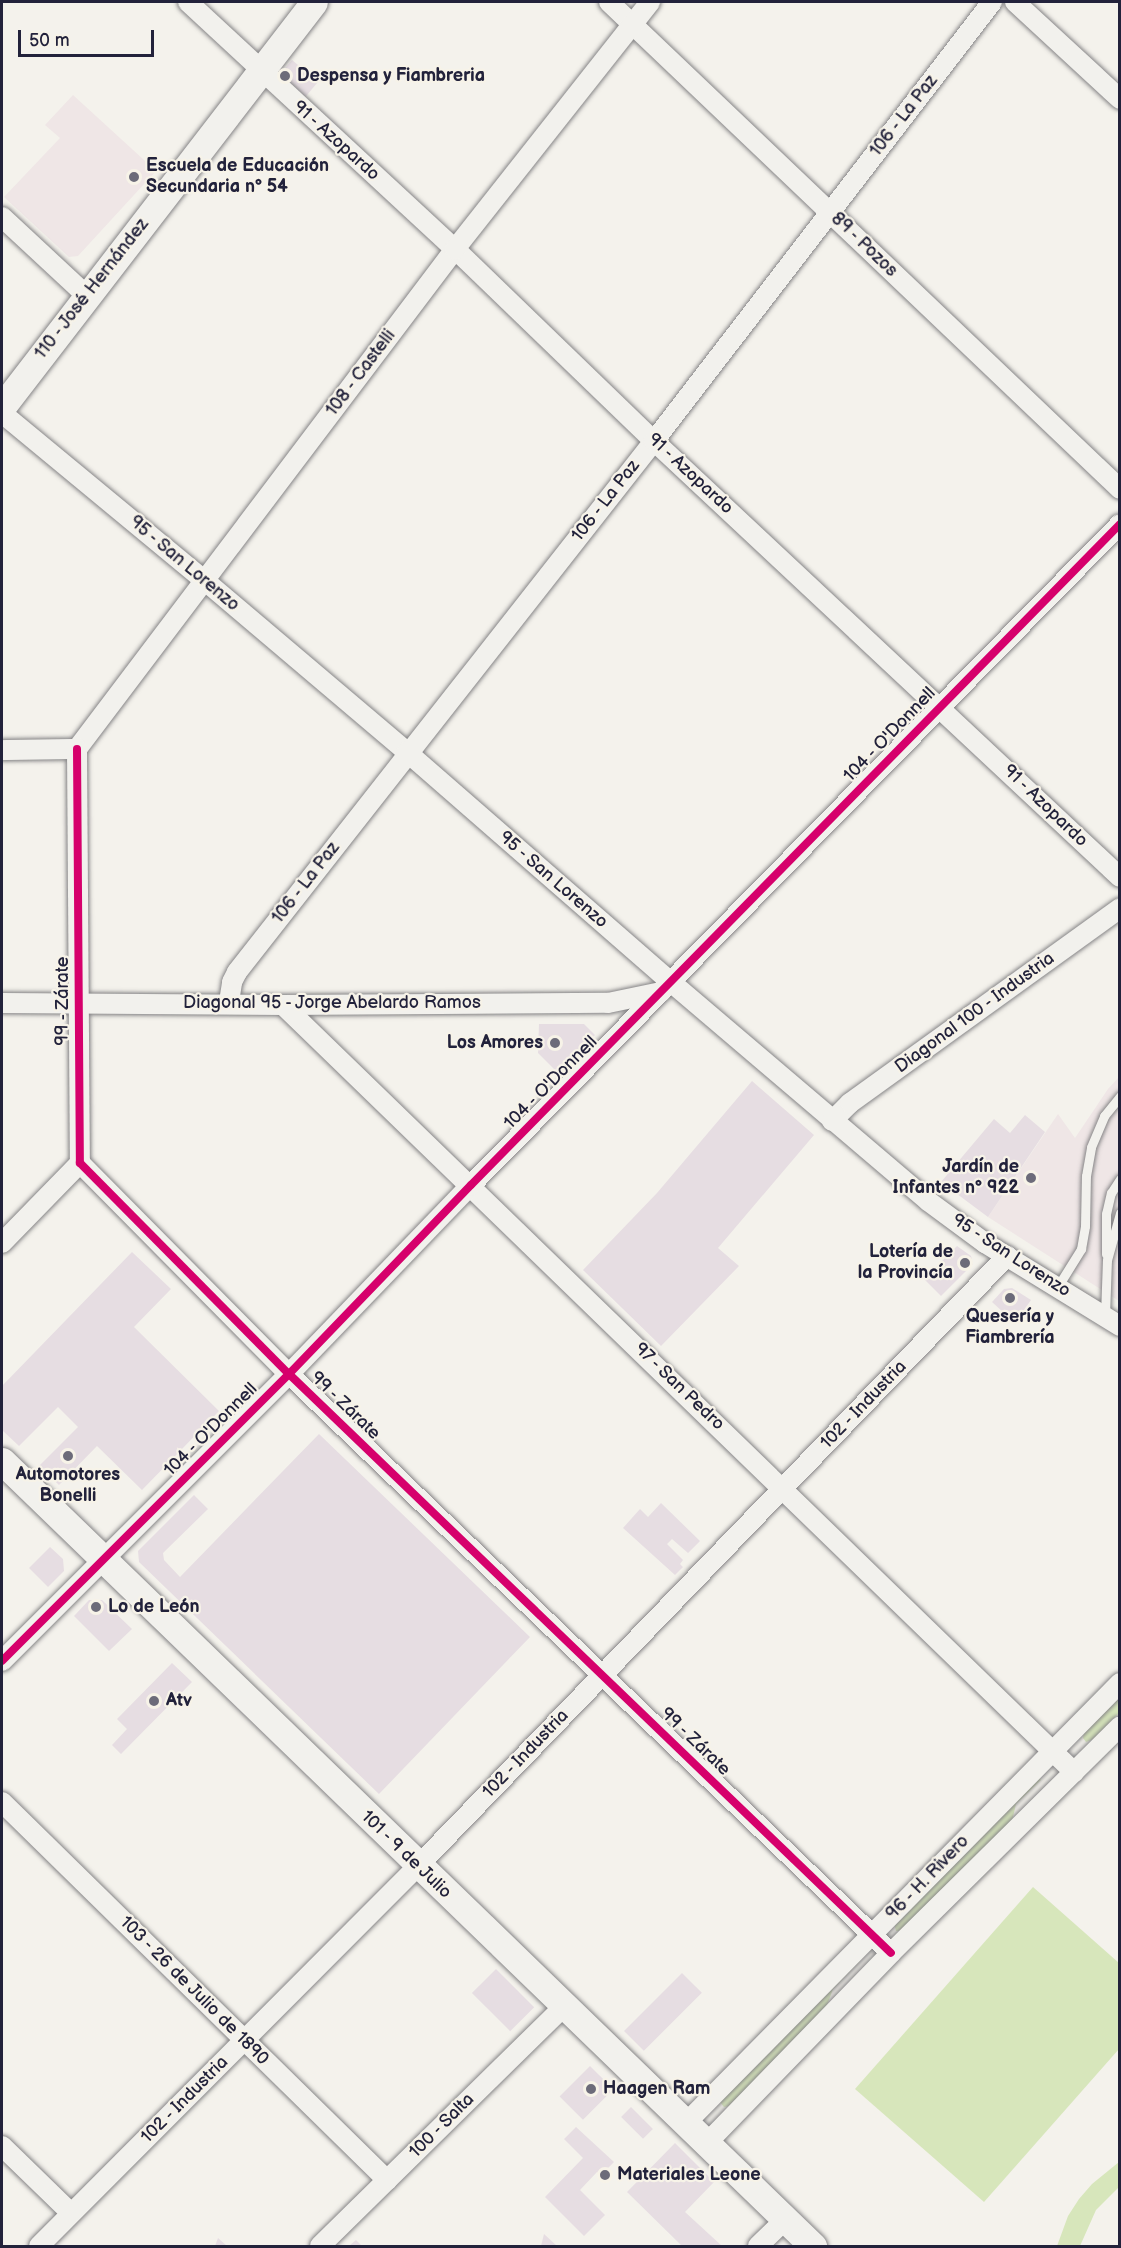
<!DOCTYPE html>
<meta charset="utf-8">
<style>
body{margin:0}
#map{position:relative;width:1121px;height:2248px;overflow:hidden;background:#f4f2ec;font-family:"Balsamiq Sans",sans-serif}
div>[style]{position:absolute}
.built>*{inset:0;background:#efe6e6}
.green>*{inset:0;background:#d7e6bb}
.building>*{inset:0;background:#e6dde2;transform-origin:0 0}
.roads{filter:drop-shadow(0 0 2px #858486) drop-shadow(0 0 2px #858486)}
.lane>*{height:9px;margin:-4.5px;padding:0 4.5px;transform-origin:4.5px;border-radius:4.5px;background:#f2f1ed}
.street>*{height:20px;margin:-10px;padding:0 10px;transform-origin:10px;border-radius:10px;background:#f2f1ed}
.secondary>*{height:27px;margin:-13.5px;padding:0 13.5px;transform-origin:13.5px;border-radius:13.5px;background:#f2f1ed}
.cycleway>*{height:8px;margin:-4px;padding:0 4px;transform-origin:4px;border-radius:4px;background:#d6006c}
.dots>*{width:16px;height:16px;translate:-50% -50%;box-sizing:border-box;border:3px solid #f7f3e8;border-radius:50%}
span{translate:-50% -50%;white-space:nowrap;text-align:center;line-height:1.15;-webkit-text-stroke:4.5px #f7f3e8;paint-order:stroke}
.poi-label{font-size:18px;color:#22223b;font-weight:700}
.left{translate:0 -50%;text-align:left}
.right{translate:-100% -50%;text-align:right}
.street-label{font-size:18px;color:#22223b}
.frame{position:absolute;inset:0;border:3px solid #22223b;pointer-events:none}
.scale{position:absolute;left:18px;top:30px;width:136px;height:27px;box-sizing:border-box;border:3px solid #22223b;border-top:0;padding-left:8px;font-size:18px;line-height:21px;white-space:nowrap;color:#22223b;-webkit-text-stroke:4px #f7f3e8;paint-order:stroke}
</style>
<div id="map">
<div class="built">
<i style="clip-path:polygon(73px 95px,156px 171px,78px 256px,69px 257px,4px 197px,60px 138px,45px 125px)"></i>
<i style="clip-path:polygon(1119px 1077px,1119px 1301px,988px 1217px,1058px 1114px,1075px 1138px,1108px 1089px)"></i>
</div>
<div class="green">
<i style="clip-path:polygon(1119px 1697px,1119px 1713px,1092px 1740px,1086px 1742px,1083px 1738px,1084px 1732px)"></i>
<i style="clip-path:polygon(1039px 1778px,1041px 1780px,1016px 1804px,1012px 1821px,902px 1931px,896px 1931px,894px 1923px)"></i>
<i style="clip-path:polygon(1033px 1887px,1119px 1963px,1119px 2049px,984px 2202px,855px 2089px)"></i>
<i style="clip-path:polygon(858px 1959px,860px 1961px,833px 1989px,826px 2008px,729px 2106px,724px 2107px,720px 2102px)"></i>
<i style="clip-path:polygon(1119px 2162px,1119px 2187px,1096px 2210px,1080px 2246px,1057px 2246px,1068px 2216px,1079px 2199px,1092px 2184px)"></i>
</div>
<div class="building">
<i style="left:292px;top:60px;width:34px;height:21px;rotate:40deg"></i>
<i style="clip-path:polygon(539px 1024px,584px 1024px,595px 1035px,558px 1073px,538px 1053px)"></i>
<i style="clip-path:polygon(752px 1081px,814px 1135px,718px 1248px,739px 1266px,661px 1346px,583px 1270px,657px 1193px)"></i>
<i style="clip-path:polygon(1025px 1115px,1045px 1132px,988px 1217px,941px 1182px,994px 1119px,1010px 1133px)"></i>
<i style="clip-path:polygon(957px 1246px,971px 1256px,973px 1264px,941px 1296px,924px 1279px)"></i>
<i style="clip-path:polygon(132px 1252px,171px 1289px,134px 1327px,219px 1411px,142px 1490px,97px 1446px,59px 1485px,39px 1466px,78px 1427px,58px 1407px,19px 1446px,2px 1430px,2px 1386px)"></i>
<i style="clip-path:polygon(1012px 1288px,1031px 1300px,1015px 1323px,992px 1302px,1004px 1289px)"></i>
<i style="clip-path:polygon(319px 1434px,530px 1637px,379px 1794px,139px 1562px,138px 1551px,194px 1495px,208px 1509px,163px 1553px,164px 1560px,180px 1577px)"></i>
<i style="clip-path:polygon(661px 1503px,700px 1541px,688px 1553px,672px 1539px,667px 1544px,683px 1560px,680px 1564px,683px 1567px,675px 1575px,623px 1528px,640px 1509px,648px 1517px)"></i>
<i style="clip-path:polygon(50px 1547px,63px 1559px,64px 1571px,48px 1587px,29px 1568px)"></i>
<i style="clip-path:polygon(89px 1600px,102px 1600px,132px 1629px,109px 1651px,74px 1616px)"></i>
<i style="clip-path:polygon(172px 1663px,192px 1682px,121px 1754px,112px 1745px,127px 1729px,117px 1719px)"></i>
<i style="left:496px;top:1969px;width:54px;height:34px;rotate:45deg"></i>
<i style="left:682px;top:1973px;width:28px;height:82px;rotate:45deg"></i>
<i style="left:590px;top:2066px;width:33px;height:43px;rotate:45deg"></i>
<i style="left:631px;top:2107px;width:31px;height:14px;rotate:45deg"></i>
<i style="clip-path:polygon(576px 2127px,614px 2162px,601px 2175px,597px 2172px,580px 2190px,605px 2215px,584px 2236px,545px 2197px,583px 2158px,564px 2139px)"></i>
<i style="clip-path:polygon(675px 2143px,714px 2182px,685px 2212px,722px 2246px,682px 2246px,627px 2192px)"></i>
<i style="clip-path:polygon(544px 2234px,557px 2246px,541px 2246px)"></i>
<i style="clip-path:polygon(218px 2238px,227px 2246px,215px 2246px)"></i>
<i style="clip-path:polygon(356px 2240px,362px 2246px,349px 2246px)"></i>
</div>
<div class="roads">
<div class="lane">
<i style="left:1106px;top:1254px;width:40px;rotate:-90deg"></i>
<i style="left:1106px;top:1214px;width:22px;rotate:-77deg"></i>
<i style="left:1111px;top:1193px;width:17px;rotate:-57deg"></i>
<i style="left:1058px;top:1286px;width:44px;rotate:-58.1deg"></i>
<i style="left:1081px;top:1249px;width:23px;rotate:-80deg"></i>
<i style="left:1085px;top:1226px;width:50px;rotate:-88.9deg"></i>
<i style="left:1086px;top:1176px;width:29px;rotate:-80deg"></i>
<i style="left:1091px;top:1147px;width:34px;rotate:-67deg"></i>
<i style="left:1104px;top:1116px;width:26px;rotate:-51deg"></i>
<i style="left:1105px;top:1316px;width:56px;rotate:-88deg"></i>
<i style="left:1107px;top:1260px;width:49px;rotate:-74.5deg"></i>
</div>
<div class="street">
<i style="left:188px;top:2px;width:364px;rotate:42.8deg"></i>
<i style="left:455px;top:249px;width:277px;rotate:44deg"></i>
<i style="left:654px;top:441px;width:638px;rotate:43.1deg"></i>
<i style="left:609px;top:2px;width:706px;rotate:43.62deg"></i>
<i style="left:1015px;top:2px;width:143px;rotate:42.7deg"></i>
<i style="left:2px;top:217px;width:115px;rotate:42.9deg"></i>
<i style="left:2px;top:413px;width:261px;rotate:39.6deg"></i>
<i style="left:203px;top:579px;width:267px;rotate:40.3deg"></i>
<i style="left:407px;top:752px;width:350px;rotate:41.1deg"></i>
<i style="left:671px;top:982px;width:338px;rotate:40.4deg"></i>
<i style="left:928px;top:1201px;width:71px;rotate:36.4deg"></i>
<i style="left:985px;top:1243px;width:158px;rotate:31.6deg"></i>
<i style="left:77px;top:749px;width:414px;rotate:89.6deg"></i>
<i style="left:80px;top:1163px;width:297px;rotate:45.3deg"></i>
<i style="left:289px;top:1374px;width:835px;rotate:43.88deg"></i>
<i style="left:77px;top:749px;width:627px;rotate:-52.91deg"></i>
<i style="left:455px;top:249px;width:315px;rotate:-51.7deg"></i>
<i style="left:2px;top:750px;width:75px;rotate:-0.8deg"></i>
<i style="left:229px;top:1002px;width:20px;rotate:-81deg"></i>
<i style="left:232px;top:982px;width:11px;rotate:-63deg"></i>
<i style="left:237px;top:972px;width:675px;rotate:-51.86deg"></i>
<i style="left:654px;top:441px;width:554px;rotate:-52.41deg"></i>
<i style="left:2px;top:1003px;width:281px;rotate:0.4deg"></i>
<i style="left:283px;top:1005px;width:325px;rotate:-0.4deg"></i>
<i style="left:608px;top:1003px;width:54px;rotate:-11.7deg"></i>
<i style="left:283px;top:1005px;width:1102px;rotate:44.12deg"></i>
<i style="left:832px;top:1121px;width:25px;rotate:-45deg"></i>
<i style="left:850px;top:1103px;width:333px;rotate:-35.8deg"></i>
<i style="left:2px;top:1243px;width:112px;rotate:-45.7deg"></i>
<i style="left:2px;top:1661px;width:406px;rotate:-45deg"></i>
<i style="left:289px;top:1374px;width:262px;rotate:-46.1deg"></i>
<i style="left:471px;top:1185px;width:926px;rotate:-45.52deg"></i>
<i style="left:2px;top:1802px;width:540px;rotate:44.47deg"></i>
<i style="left:686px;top:2123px;width:618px;rotate:-45.39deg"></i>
<i style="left:706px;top:2144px;width:266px;rotate:-45.9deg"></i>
<i style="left:891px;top:1953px;width:322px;rotate:-44.7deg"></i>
<i style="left:2px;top:2146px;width:96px;rotate:44.2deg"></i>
<i style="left:39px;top:2246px;width:537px;rotate:-45.08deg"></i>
<i style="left:418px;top:1866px;width:848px;rotate:-46deg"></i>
<i style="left:320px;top:2246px;width:342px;rotate:-44.5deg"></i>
<i style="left:758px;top:2246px;width:37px;rotate:-44deg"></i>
</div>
<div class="secondary">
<i style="left:2px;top:407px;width:511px;rotate:-52.39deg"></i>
<i style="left:2px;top:1461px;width:1129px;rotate:44.07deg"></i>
</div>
</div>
<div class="cycleway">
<i style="left:77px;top:749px;width:414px;rotate:89.6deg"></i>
<i style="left:80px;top:1163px;width:297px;rotate:45.3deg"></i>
<i style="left:289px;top:1374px;width:835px;rotate:43.88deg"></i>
<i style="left:2px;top:1661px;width:406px;rotate:-45deg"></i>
<i style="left:289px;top:1374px;width:262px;rotate:-46.1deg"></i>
<i style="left:471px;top:1185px;width:926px;rotate:-45.52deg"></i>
</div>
<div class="dots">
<i style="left:285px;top:76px;background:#6c6b79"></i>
<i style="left:134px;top:177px;background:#6c6b79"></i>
<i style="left:555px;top:1043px;background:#6c6b79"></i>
<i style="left:1031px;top:1178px;background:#6c6b79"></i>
<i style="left:965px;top:1263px;background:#6c6b79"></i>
<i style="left:1010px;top:1298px;background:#6c6b79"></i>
<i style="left:68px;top:1456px;background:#6c6b79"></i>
<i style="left:96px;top:1607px;background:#6c6b79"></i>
<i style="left:154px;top:1701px;background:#6c6b79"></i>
<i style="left:591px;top:2089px;background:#6c6b79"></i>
<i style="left:605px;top:2175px;background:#6c6b79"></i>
</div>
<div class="poi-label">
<span class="left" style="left:297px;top:76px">Despensa y Fiambreria</span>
<span class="left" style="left:146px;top:177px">Escuela de Educación<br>Secundaria nº 54</span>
<span class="right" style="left:543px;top:1043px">Los Amores</span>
<span class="right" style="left:1019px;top:1178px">Jardín de<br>Infantes nº 922</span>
<span class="right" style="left:953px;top:1263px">Lotería de<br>la Provincía</span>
<span style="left:1010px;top:1328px">Quesería y<br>Fiambrería</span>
<span style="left:68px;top:1486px">Automotores<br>Bonelli</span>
<span class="left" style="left:108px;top:1607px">Lo de León</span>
<span class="left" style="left:166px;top:1701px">Atv</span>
<span class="left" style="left:603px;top:2089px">Haagen Ram</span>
<span class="left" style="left:617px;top:2175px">Materiales Leone</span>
</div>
<div class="street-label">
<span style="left:904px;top:116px;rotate:-52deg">106 - La Paz</span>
<span style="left:336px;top:141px;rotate:42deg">91 - Azopardo</span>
<span style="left:864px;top:245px;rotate:44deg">89 - Pozos</span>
<span style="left:92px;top:289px;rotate:-52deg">110 - José Hernández</span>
<span style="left:361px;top:373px;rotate:-53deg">108 - Castelli</span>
<span style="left:690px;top:474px;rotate:43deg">91 - Azopardo</span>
<span style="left:606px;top:501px;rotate:-52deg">106 - La Paz</span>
<span style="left:184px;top:564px;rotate:40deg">95 - San Lorenzo</span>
<span style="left:890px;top:735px;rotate:-46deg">104 - O'Donnell</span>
<span style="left:1045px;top:806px;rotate:44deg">91 - Azopardo</span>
<span style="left:553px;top:880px;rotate:41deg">95 - San Lorenzo</span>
<span style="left:306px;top:883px;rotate:-52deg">106 - La Paz</span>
<span style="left:63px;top:1001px;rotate:-90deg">99 - Zárate</span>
<span style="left:332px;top:1003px">Diagonal 95 - Jorge Abelardo Ramos</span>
<span style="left:975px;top:1013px;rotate:-36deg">Diagonal 100 - Industria</span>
<span style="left:551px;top:1083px;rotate:-45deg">104 - O'Donnell</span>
<span style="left:1011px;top:1256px;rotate:33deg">95 - San Lorenzo</span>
<span style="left:679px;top:1387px;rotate:44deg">97 - San Pedro</span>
<span style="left:864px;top:1405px;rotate:-46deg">102 - Industria</span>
<span style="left:345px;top:1406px;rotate:44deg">99 - Zárate</span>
<span style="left:211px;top:1430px;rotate:-45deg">104 - O'Donnell</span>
<span style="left:695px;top:1742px;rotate:44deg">99 - Zárate</span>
<span style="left:526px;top:1754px;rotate:-46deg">102 - Industria</span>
<span style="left:406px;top:1855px;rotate:44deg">101 - 9 de Julio</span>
<span style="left:928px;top:1878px;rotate:-46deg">96 - H. Rivero</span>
<span style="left:194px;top:1991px;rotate:45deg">103 - 26 de Julio de 1890</span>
<span style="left:185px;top:2100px;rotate:-45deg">102 - Industria</span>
<span style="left:442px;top:2126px;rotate:-45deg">100 - Salta</span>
</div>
<div class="frame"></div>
<div class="scale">50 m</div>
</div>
